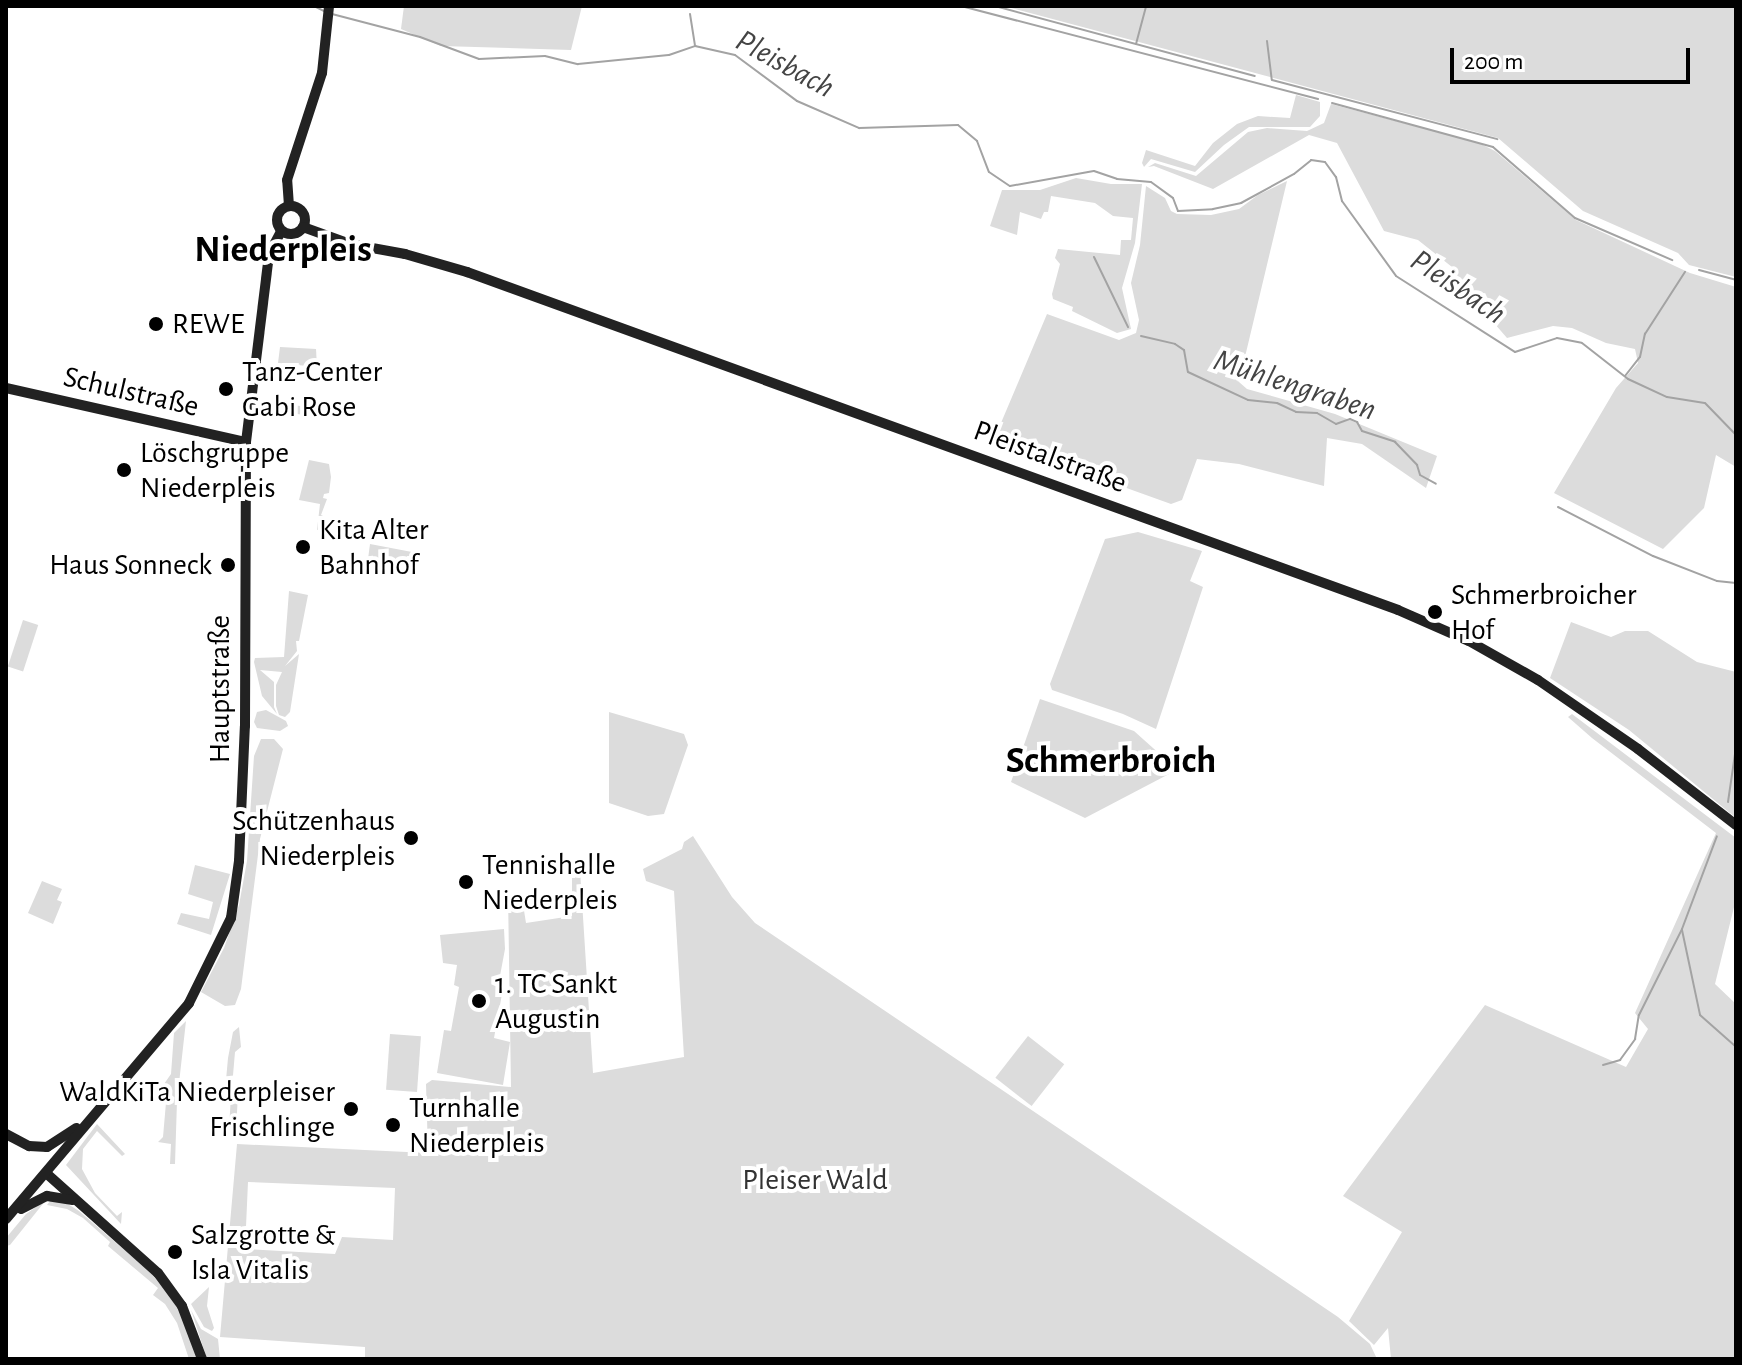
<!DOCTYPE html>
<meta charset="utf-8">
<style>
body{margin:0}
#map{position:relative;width:1742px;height:1365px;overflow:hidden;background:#fff;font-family:"Alegreya Sans",sans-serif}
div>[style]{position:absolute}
.green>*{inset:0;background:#dcdcdc;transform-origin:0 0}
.stream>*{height:2px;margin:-1px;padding:0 1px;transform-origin:1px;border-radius:1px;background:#a3a3a3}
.secondary>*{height:10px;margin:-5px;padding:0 5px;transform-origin:5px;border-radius:5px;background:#222}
.secondary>.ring{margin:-5px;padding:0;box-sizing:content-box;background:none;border:10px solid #222;border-radius:50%}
.dots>*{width:22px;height:22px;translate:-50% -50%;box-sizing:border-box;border:4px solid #fff;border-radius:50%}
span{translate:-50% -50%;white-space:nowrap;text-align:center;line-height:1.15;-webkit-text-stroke:8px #fff;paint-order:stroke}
.poi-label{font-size:30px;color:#000}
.left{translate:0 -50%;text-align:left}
.right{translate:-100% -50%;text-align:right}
.street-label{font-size:30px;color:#000}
.park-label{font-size:30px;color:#333}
.water-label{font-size:32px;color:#444;font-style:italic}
.district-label{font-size:38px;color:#000;font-weight:700}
.frame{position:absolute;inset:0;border:8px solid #000;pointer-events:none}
.scale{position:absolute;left:1450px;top:48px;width:240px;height:36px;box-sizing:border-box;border:4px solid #000;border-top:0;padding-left:10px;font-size:24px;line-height:28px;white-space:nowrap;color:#000;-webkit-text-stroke:6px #fff;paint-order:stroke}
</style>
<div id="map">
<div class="green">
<i style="clip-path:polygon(404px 6px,582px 6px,571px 50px,441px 46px,401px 29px)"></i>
<i style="clip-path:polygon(1004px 6px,1736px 6px,1736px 277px,1689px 265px,1678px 253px,1583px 211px,1498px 138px)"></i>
<i style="clip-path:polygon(1296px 95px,1320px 102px,1320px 116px,1310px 127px,1249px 127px,1224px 145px,1195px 172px,1151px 159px,1144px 167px,1142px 163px,1146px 150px,1195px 166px,1213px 143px,1237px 124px,1258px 116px,1290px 118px)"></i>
<i style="clip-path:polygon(1331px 104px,1479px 143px,1495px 151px,1576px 220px,1690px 273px,1736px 287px,1736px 467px,1716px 455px,1704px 508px,1663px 549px,1554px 493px,1616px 388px,1638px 363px,1635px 349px,1606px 343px,1572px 328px,1553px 326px,1507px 338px,1469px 294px,1452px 267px,1418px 240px,1384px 231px,1337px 143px,1309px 135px,1213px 189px,1154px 166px,1148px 167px,1155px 163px,1196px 176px,1248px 132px,1267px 128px,1307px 131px,1324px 123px)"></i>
<i style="clip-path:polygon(1076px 178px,1111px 184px,1142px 184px,1135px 243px,1122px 288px,1131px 329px,1117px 333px,1072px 311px,1073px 307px,1053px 299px,1052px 294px,1060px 264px,1055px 258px,1058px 249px,1120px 255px,1121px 240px,1131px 240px,1133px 218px,1113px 216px,1095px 203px,1051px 196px,1048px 212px,1044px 212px,1041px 219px,1020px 212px,1017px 235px,990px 226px,1002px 190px,1040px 190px)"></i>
<i style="clip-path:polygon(1287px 181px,1239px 382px,1247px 389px,1335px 414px,1437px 456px,1426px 488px,1362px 444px,1327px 438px,1324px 486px,1239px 464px,1197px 459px,1182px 500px,1171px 504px,1004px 444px,998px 430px,1047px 314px,1119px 340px,1136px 333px,1139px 320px,1131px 283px,1140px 245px,1146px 186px,1165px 198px,1171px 211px,1177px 214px,1211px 215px,1239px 209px,1258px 195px)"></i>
<i style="clip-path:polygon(280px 347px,316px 349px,317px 367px,278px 363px)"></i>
<i style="clip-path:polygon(262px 401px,323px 409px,324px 417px,260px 410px)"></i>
<i style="clip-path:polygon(309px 460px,329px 464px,331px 477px,329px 493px,324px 494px,323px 498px,327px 499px,321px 515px,325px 517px,323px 528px,317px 530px,320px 504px,299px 500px)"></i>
<i style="clip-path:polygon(1138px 532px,1202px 551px,1190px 581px,1203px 587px,1156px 729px,1123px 714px,1052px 690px,1050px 684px,1105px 539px)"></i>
<i style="clip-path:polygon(370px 544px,412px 552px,412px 569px,368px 559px)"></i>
<i style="clip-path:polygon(289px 591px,308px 595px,299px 641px,296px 641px,297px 651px,285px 666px,299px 654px,290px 712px,285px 717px,279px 715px,276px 706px,276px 685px,282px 672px,260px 670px,274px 682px,274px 707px,277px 714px,262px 696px,254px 662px,255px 658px,284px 657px)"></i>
<i style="left:23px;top:620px;width:16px;height:49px;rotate:18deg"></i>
<i style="clip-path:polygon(1571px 622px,1611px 637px,1625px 631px,1648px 631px,1697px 662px,1736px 672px,1736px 818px,1629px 730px,1550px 678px)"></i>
<i style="clip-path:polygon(1040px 699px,1134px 731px,1172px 765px,1169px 774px,1085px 818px,1011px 782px)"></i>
<i style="clip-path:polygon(266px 710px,286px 721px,288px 726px,280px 731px,257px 728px,254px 722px,257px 712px)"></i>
<i style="clip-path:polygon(609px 712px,684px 734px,688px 745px,664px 814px,648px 816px,609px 803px)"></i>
<i style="clip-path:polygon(1572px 714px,1736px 838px,1736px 899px,1715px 984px,1736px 1004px,1736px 1359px,1391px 1359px,1388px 1328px,1374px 1345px,1349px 1321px,1402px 1232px,1343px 1196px,1485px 1005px,1626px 1067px,1648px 1029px,1635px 1013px,1716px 833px,1592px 738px,1568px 717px)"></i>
<i style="clip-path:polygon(261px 739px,274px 739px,283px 749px,260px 839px,241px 989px,235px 1005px,225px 1006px,201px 992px,224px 948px,239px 905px,247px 861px,254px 756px)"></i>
<i style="clip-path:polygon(evenodd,693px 836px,732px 897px,755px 923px,1338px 1317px,1370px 1344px,1377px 1359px,365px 1359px,365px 1347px,220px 1337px,237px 1144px,428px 1153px,426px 1084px,432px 1080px,511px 1087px,508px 894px,522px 898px,526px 923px,572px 916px,572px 866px,580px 870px,593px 1073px,684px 1057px,674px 891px,646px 881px,643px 869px,682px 849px,684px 842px,693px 836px,248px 1182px,395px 1188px,393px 1240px,342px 1237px,335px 1254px,245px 1249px,248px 1182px)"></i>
<i style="clip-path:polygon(195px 865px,230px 874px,211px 935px,177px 924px,181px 913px,209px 919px,213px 902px,188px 894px)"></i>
<i style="clip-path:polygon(42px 881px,62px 889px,57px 900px,62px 902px,53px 924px,28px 913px)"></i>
<i style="clip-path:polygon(504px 929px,505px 949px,497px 992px,502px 994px,494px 1038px,510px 1042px,503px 1085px,437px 1073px,444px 1030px,451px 1031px,459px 987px,454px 985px,457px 965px,443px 963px,440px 935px)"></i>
<i style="clip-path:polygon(186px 1021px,177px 1101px,175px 1164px,170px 1164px,171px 1144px,158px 1142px,163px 1137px,167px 1091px,164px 1084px,171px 1074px,174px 1033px)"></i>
<i style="clip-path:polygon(239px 1027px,241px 1047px,235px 1052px,232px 1087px,238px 1094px,236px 1131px,229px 1139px,223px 1133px,223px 1129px,229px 1128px,231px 1096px,225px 1091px,228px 1058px,233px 1032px)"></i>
<i style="left:390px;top:1034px;width:31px;height:56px;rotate:4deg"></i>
<i style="left:1028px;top:1036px;width:46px;height:53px;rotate:38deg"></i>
<i style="clip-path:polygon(97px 1124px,125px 1154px,122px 1156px,97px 1131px,83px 1149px,82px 1169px,95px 1193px,117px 1216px,122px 1212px,121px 1224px,66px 1165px)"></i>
<i style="clip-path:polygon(46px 1200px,10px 1245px,6px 1246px,6px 1238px,26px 1214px)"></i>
<i style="clip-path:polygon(50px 1201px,63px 1201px,79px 1211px,156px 1277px,180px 1312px,197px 1359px,189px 1359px,177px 1323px,165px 1304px,153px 1295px,158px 1288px,108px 1246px,110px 1242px,83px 1218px,67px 1209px,47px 1205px)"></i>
<i style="clip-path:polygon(209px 1287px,207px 1306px,214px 1328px,212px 1331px,204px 1327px,191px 1304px)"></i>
<i style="clip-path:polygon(191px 1310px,201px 1329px,218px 1339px,220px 1359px,207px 1359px)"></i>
</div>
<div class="stream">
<i style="left:314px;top:6px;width:13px;rotate:27deg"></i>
<i style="left:961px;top:6px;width:369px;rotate:14.6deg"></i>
<i style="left:995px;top:6px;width:269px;rotate:15.1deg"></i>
<i style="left:332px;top:14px;width:91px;rotate:14.6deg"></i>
<i style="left:420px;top:37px;width:63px;rotate:20.4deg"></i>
<i style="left:479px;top:59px;width:66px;rotate:-2.6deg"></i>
<i style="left:545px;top:56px;width:34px;rotate:14deg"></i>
<i style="left:578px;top:64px;width:91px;rotate:-5.6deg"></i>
<i style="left:669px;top:55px;width:28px;rotate:-19deg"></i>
<i style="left:695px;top:46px;width:41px;rotate:12.7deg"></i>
<i style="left:735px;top:55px;width:77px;rotate:36.6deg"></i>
<i style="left:797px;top:101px;width:68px;rotate:23.5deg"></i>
<i style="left:859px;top:128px;width:99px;rotate:-1.7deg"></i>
<i style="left:958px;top:125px;width:25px;rotate:40deg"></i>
<i style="left:977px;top:141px;width:33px;rotate:69deg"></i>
<i style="left:989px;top:172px;width:25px;rotate:34deg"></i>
<i style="left:1010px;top:186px;width:85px;rotate:-10.1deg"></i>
<i style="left:1094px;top:171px;width:24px;rotate:19deg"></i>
<i style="left:1117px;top:179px;width:34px;rotate:5deg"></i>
<i style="left:1151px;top:182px;width:27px;rotate:36deg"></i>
<i style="left:1173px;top:198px;width:14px;rotate:69deg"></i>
<i style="left:1178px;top:211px;width:35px;rotate:-3deg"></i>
<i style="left:1213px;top:209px;width:29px;rotate:-12deg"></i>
<i style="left:1241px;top:203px;width:60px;rotate:-28.7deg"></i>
<i style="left:1294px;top:174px;width:22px;rotate:-39deg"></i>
<i style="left:1311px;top:160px;width:14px;rotate:8deg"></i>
<i style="left:1325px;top:162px;width:19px;rotate:54deg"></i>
<i style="left:1336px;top:177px;width:25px;rotate:76deg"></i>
<i style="left:1342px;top:201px;width:92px;rotate:54.2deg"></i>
<i style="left:1396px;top:276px;width:141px;rotate:32.6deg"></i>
<i style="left:1515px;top:352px;width:44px;rotate:-18.4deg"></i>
<i style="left:1557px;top:338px;width:25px;rotate:11deg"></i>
<i style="left:1582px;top:343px;width:58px;rotate:38deg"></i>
<i style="left:1628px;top:379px;width:43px;rotate:24.8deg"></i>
<i style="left:1667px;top:397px;width:38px;rotate:9deg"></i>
<i style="left:1705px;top:403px;width:45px;rotate:45.9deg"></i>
<i style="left:690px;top:14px;width:31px;rotate:81deg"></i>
<i style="left:1267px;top:41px;width:39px;rotate:83deg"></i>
<i style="left:1272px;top:80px;width:233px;rotate:14.7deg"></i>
<i style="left:1136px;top:44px;width:39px;rotate:-75deg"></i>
<i style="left:1332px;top:103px;width:167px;rotate:15.3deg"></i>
<i style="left:1493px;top:147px;width:108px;rotate:40.9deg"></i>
<i style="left:1575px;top:218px;width:106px;rotate:23.4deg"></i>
<i style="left:1094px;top:257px;width:78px;rotate:64.1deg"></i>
<i style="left:1699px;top:270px;width:38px;rotate:15deg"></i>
<i style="left:1141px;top:336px;width:35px;rotate:13deg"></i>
<i style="left:1175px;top:344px;width:11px;rotate:34deg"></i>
<i style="left:1184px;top:350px;width:22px;rotate:80deg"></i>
<i style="left:1188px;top:372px;width:66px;rotate:25deg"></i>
<i style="left:1248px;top:400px;width:29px;rotate:6deg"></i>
<i style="left:1277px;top:403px;width:21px;rotate:25deg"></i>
<i style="left:1296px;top:412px;width:21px;rotate:3deg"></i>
<i style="left:1317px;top:413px;width:22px;rotate:30deg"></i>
<i style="left:1336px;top:424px;width:15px;rotate:-20deg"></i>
<i style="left:1350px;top:419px;width:8px;rotate:23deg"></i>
<i style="left:1357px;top:422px;width:10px;rotate:61deg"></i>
<i style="left:1362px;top:431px;width:35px;rotate:18deg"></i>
<i style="left:1395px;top:442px;width:32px;rotate:46deg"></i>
<i style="left:1417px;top:465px;width:10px;rotate:73deg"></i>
<i style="left:1420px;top:475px;width:18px;rotate:29deg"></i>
<i style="left:1625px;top:376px;width:24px;rotate:-52deg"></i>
<i style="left:1640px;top:357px;width:24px;rotate:-78deg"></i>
<i style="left:1645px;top:334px;width:74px;rotate:-57.2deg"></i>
<i style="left:1558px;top:507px;width:107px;rotate:27.3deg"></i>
<i style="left:1653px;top:556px;width:69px;rotate:21.3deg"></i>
<i style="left:1717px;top:581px;width:19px;rotate:6deg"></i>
<i style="left:1728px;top:802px;width:56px;rotate:-81.7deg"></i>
<i style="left:1682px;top:930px;width:87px;rotate:78deg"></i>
<i style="left:1700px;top:1015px;width:48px;rotate:41.6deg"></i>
<i style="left:1603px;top:1065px;width:18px;rotate:-16deg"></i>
<i style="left:1620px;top:1060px;width:26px;rotate:-54deg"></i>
<i style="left:1635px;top:1039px;width:24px;rotate:-81deg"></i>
<i style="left:1639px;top:1015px;width:96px;rotate:-63.4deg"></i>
<i style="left:1682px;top:929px;width:99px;rotate:-69.4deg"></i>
</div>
<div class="secondary">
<i style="left:289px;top:206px;width:26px;rotate:-94deg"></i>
<i style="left:287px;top:180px;width:113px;rotate:-71.9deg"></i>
<i style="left:322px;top:73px;width:67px;rotate:-84deg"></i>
<i class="ring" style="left:277px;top:206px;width:18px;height:18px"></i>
<i style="left:303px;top:227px;width:50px;rotate:19.9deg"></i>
<i style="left:350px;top:244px;width:56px;rotate:10.3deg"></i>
<i style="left:405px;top:254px;width:65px;rotate:16.2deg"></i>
<i style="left:467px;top:272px;width:990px;rotate:19.95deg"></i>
<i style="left:1398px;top:610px;width:77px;rotate:23.6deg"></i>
<i style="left:1469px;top:641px;width:79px;rotate:29.5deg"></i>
<i style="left:1538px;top:680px;width:121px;rotate:34.6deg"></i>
<i style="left:1638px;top:749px;width:124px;rotate:37.8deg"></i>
<i style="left:6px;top:388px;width:246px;rotate:12.7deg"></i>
<i style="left:6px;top:1134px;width:26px;rotate:28deg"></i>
<i style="left:29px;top:1146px;width:18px;rotate:3deg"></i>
<i style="left:47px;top:1147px;width:35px;rotate:-33deg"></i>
<i style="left:46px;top:1173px;width:150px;rotate:41.8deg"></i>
<i style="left:158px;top:1273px;width:41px;rotate:54deg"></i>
<i style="left:182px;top:1306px;width:57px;rotate:69.3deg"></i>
<i style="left:21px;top:1209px;width:29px;rotate:-27deg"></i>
<i style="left:47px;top:1196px;width:26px;rotate:9deg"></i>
<i style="left:6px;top:1219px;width:283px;rotate:-49.7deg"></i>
<i style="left:189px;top:1003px;width:95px;rotate:-63.7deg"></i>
<i style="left:231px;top:918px;width:58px;rotate:-82deg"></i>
<i style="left:239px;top:861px;width:135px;rotate:-87.5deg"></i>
<i style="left:245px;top:726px;width:284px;rotate:-89.8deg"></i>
<i style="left:246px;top:442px;width:189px;rotate:-83deg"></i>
<i style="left:269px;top:254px;width:26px;rotate:-62deg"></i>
</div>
<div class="dots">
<i style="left:156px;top:324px;background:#000"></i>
<i style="left:226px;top:389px;background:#000"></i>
<i style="left:124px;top:470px;background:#000"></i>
<i style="left:303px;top:547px;background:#000"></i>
<i style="left:228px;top:565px;background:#000"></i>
<i style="left:1435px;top:612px;background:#000"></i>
<i style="left:411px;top:838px;background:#000"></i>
<i style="left:466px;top:882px;background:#000"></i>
<i style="left:479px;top:1001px;background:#000"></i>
<i style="left:351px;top:1109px;background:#000"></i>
<i style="left:393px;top:1125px;background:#000"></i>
<i style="left:175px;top:1252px;background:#000"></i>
</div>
<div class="poi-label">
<span class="left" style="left:172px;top:324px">REWE</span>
<span class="left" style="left:242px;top:389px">Tanz-Center<br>Gabi Rose</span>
<span class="left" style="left:140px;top:470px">Löschgruppe<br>Niederpleis</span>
<span class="left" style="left:319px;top:547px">Kita Alter<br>Bahnhof</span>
<span class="right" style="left:212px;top:565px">Haus Sonneck</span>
<span class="left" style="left:1451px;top:612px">Schmerbroicher<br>Hof</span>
<span class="right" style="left:395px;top:838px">Schützenhaus<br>Niederpleis</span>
<span class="left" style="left:482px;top:882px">Tennishalle<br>Niederpleis</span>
<span class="left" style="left:495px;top:1001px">1. TC Sankt<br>Augustin</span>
<span class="right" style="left:335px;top:1109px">WaldKiTa Niederpleiser<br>Frischlinge</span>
<span class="left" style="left:409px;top:1125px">Turnhalle<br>Niederpleis</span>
<span class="left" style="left:191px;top:1252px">Salzgrotte &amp;<br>Isla Vitalis</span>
</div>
<div class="street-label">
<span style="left:131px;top:392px;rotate:13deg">Schulstraße</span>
<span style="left:1050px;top:457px;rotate:20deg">Pleistalstraße</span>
<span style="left:220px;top:689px;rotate:-90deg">Hauptstraße</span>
</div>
<div class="park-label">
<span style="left:815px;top:1180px">Pleiser Wald</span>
</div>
<div class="water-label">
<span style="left:785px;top:64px;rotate:29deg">Pleisbach</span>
<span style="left:1458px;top:287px;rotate:34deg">Pleisbach</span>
<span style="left:1295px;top:385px;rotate:18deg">Mühlengraben</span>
</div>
<div class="district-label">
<span style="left:283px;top:251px">Niederpleis</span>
<span style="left:1111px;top:762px">Schmerbroich</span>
</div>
<div class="frame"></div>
<div class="scale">200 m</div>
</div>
